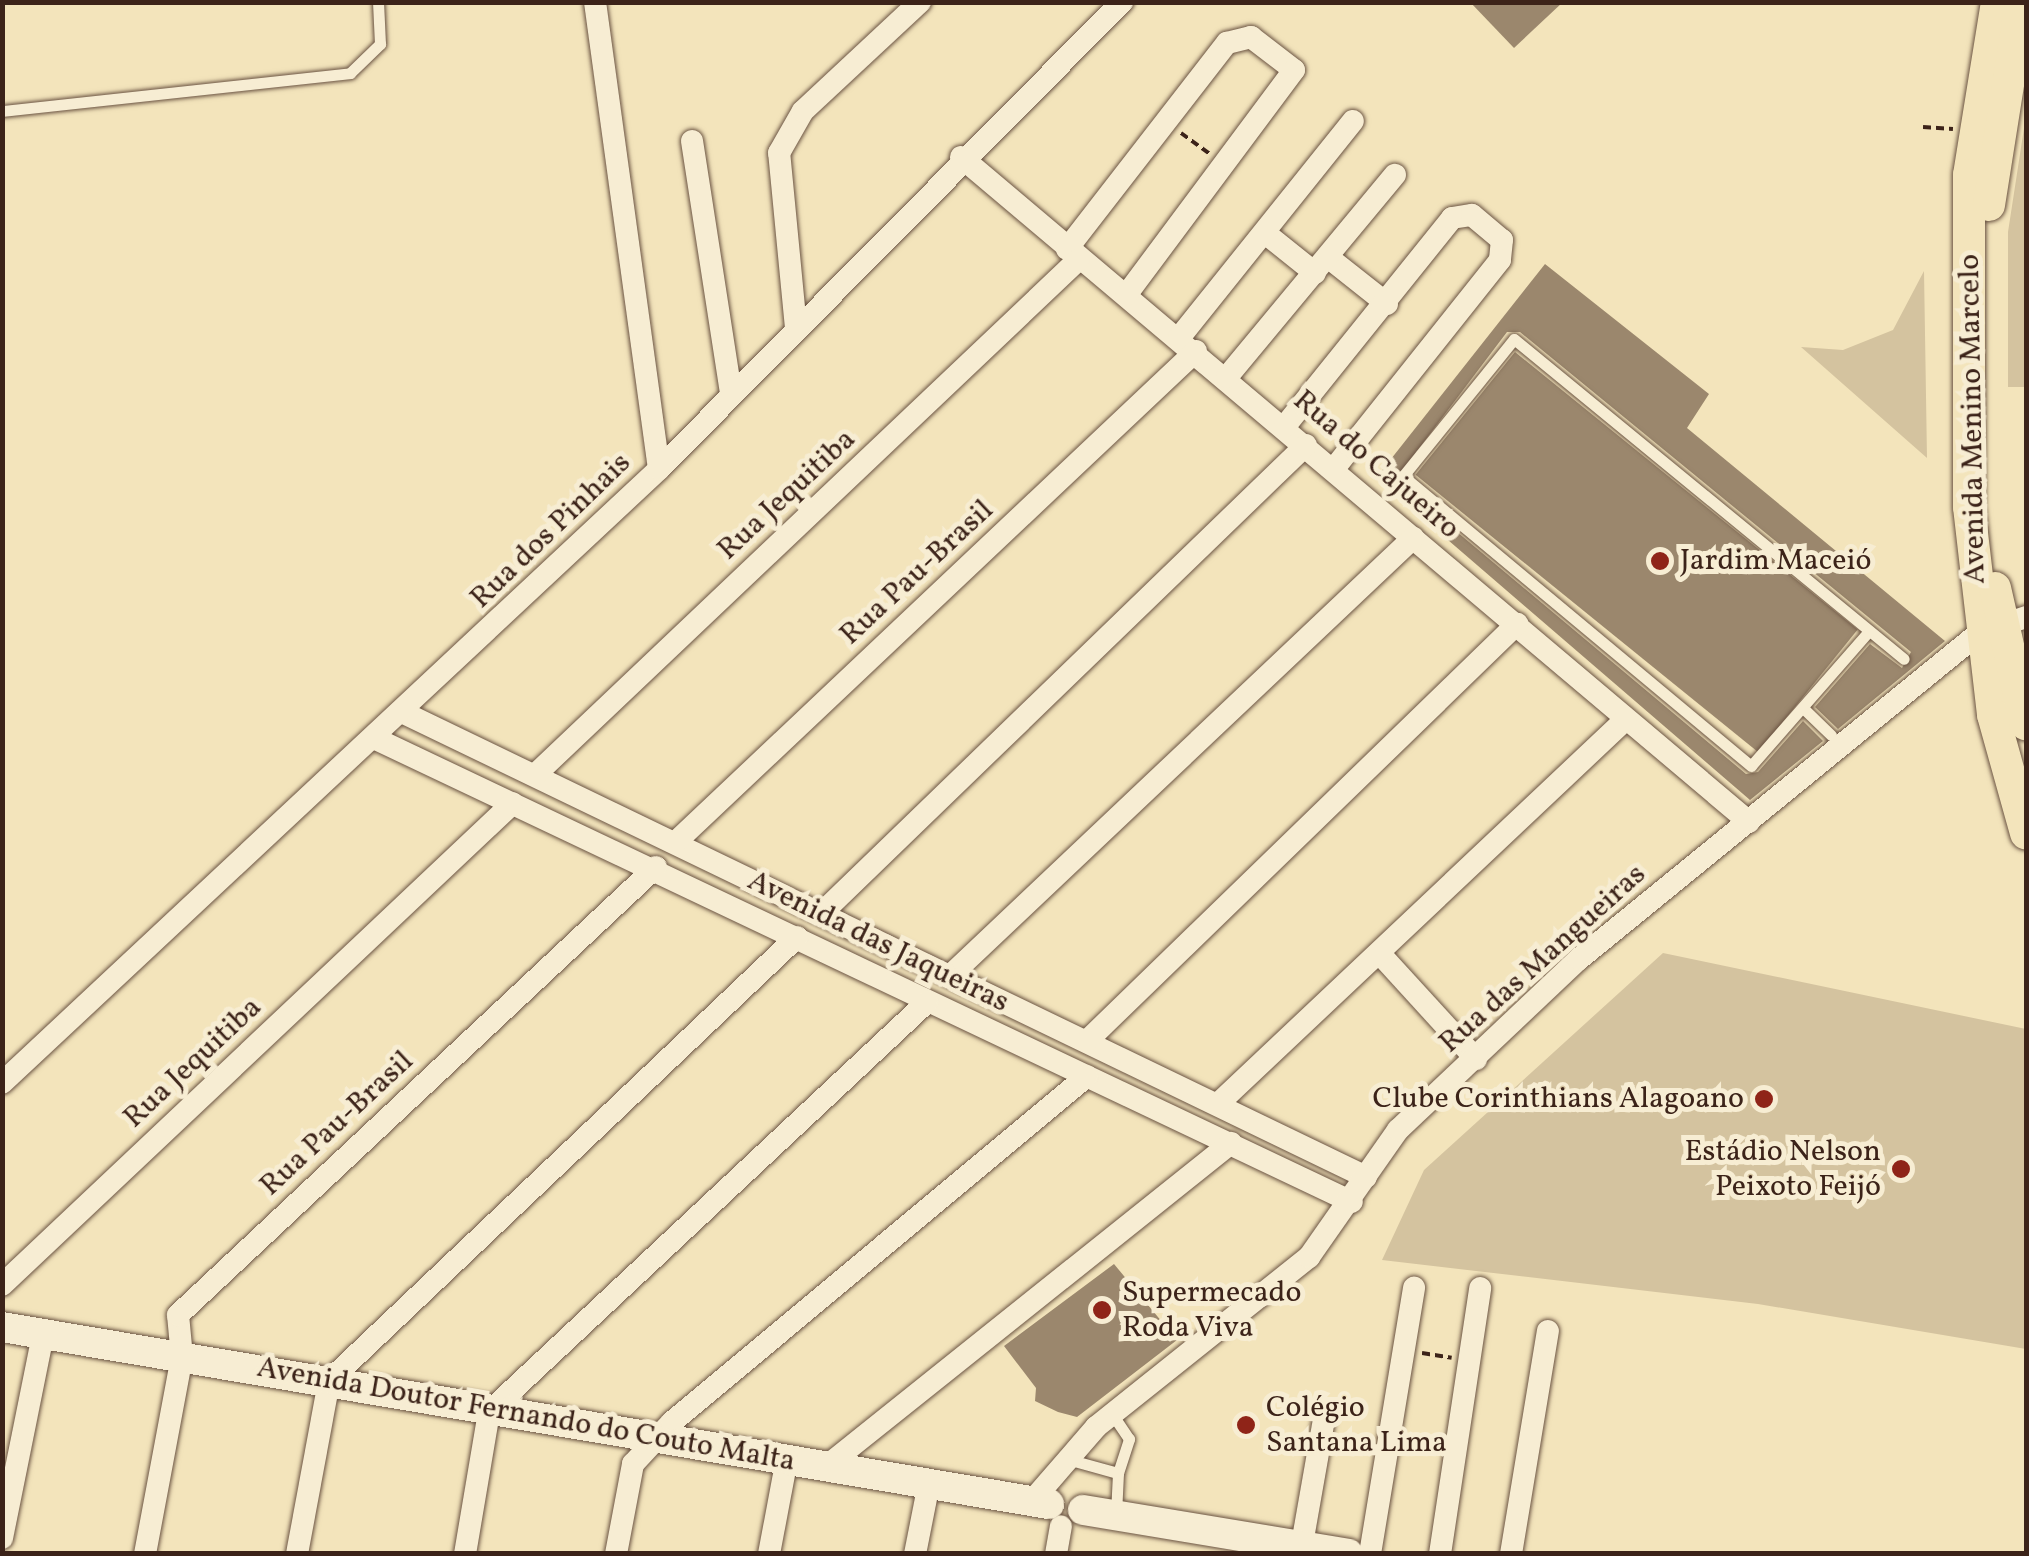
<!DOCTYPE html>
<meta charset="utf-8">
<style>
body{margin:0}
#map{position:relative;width:2029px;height:1556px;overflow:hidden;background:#f3e4bb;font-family:Vollkorn,serif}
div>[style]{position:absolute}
.green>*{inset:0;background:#d4c39f}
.building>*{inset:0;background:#9b876d;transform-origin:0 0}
.path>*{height:4px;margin-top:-2px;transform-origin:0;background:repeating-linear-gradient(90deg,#3c2319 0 8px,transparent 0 13px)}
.roads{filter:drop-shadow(0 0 2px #6a5342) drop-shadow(0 0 2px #6a5342)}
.lane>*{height:11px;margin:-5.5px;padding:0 5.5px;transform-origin:5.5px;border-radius:5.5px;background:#f7edd3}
.street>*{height:22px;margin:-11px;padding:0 11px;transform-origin:11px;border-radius:11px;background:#f7edd3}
.secondary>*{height:30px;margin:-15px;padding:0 15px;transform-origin:15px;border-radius:15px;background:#f7edd3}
.primary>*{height:32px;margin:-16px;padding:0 16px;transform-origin:16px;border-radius:16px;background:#f3e4bb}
.dots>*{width:28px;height:28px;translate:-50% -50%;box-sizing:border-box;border:5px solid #f7edd3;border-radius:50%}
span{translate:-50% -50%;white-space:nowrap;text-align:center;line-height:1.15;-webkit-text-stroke:10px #f7edd3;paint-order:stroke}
.street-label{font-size:30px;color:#3c2319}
.poi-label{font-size:30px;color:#3c2319}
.left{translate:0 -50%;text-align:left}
.right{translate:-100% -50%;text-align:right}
.frame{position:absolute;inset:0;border:5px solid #3c2319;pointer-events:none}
</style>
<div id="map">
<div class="green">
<i style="clip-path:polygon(2026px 115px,2026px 387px,2008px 387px,2008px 232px)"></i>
<i style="clip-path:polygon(1924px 271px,1927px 458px,1801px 347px,1843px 350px,1893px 330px)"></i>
<i style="clip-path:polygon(1663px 953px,2026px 1029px,2026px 1349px,1758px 1304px,1382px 1260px,1424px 1170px)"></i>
</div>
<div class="building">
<i style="clip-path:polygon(1470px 2px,1563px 2px,1514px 48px)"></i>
<i style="clip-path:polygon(1545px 264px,1709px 394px,1687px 428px,1945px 641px,1838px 729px,1815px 707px,1870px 644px,1902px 668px,1911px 652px,1520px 332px,1507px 332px,1395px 480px,1746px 774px,1758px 772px,1803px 721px,1823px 741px,1750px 800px,1376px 478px)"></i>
<i style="left:1515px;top:352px;width:441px;height:158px;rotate:39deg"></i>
<i style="clip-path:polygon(1114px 1264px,1177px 1340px,1077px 1417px,1058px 1412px,1035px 1401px,1036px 1388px,1004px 1346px)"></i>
</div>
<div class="path">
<i style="left:1923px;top:127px;width:30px;rotate:4deg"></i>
<i style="left:1181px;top:133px;width:36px;rotate:36deg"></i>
<i style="left:1422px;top:1353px;width:30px;rotate:9deg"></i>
</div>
<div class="roads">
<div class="lane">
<i style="left:2px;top:111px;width:350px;rotate:-6.2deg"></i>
<i style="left:350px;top:73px;width:42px;rotate:-44deg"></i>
<i style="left:380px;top:44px;width:42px;rotate:-92.7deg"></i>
<i style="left:1869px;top:631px;width:179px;rotate:131.2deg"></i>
<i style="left:1751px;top:766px;width:453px;rotate:-140.2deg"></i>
<i style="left:1403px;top:476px;width:176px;rotate:-51deg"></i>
<i style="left:1514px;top:339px;width:504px;rotate:39.37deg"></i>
<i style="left:1803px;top:708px;width:39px;rotate:44deg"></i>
<i style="left:1067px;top:1459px;width:53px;rotate:15.4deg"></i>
<i style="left:1118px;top:1473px;width:36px;rotate:-72deg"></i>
<i style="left:1129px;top:1439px;width:30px;rotate:-124deg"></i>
<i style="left:1116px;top:1514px;width:41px;rotate:-87.2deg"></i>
</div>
<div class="street">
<i style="left:595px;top:2px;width:471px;rotate:82.2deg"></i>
<i style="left:692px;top:141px;width:256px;rotate:81.2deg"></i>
<i style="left:961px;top:157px;width:1031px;rotate:40.16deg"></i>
<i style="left:1265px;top:233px;width:64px;rotate:38.7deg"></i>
<i style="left:1067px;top:249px;width:261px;rotate:-52.2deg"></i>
<i style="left:1227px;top:43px;width:25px;rotate:-14deg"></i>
<i style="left:1251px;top:37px;width:54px;rotate:37.5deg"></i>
<i style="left:1294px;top:70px;width:281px;rotate:126.7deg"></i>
<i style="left:1329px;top:258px;width:74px;rotate:38.4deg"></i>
<i style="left:796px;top:328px;width:176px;rotate:-95.5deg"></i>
<i style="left:779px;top:153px;width:48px;rotate:-60.3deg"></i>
<i style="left:803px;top:111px;width:160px;rotate:-43deg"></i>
<i style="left:1179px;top:338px;width:278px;rotate:-51.3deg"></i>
<i style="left:1227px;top:377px;width:263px;rotate:-50.3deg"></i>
<i style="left:1285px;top:426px;width:267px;rotate:-51.2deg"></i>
<i style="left:1452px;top:218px;width:20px;rotate:-9deg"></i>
<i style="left:1472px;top:215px;width:39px;rotate:40deg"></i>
<i style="left:1502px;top:240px;width:20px;rotate:96deg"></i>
<i style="left:1500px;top:260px;width:267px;rotate:128.5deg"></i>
<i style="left:404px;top:713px;width:1068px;rotate:25.75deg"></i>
<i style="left:376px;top:739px;width:1080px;rotate:25.38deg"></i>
<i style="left:536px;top:774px;width:748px;rotate:-43.48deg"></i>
<i style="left:679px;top:839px;width:711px;rotate:-43.35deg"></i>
<i style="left:825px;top:910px;width:669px;rotate:-44.03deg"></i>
<i style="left:1381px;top:955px;width:141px;rotate:47.6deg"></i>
<i style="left:952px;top:974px;width:635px;rotate:-43.4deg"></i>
<i style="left:1088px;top:1040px;width:598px;rotate:-44.12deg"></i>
<i style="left:2px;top:1083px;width:899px;rotate:-43.06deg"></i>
<i style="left:659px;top:469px;width:658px;rotate:-45.25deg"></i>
<i style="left:1220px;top:1102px;width:557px;rotate:-43.33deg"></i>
<i style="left:2px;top:1285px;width:702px;rotate:-43.33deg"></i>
<i style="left:828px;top:1465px;width:516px;rotate:-38.63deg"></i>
<i style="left:1032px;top:1501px;width:98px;rotate:-49.1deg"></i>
<i style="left:1096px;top:1427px;width:273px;rotate:-38.6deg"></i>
<i style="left:1309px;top:1257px;width:155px;rotate:-55deg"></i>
<i style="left:1398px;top:1130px;width:249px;rotate:-43.4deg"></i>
<i style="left:1579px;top:959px;width:516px;rotate:-39.18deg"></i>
<i style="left:1979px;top:633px;width:50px;rotate:-18.8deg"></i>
<i style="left:2px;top:1538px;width:207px;rotate:-78.6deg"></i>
<i style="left:1302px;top:1544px;width:127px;rotate:-80deg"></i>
<i style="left:145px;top:1554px;width:200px;rotate:-79.4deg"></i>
<i style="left:182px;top:1357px;width:42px;rotate:-95.4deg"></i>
<i style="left:178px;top:1315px;width:655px;rotate:-43.14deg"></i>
<i style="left:297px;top:1554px;width:176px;rotate:-79.5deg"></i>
<i style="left:329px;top:1381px;width:645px;rotate:-43.49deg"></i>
<i style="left:465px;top:1554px;width:144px;rotate:-80.4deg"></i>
<i style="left:489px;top:1412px;width:600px;rotate:-43.11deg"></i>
<i style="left:616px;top:1554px;width:92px;rotate:-79.3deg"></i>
<i style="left:633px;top:1464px;width:57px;rotate:-47.1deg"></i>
<i style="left:672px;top:1422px;width:540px;rotate:-39.82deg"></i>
<i style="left:769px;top:1554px;width:97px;rotate:-79.3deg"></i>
<i style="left:915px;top:1554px;width:72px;rotate:-78.8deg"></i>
<i style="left:1056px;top:1554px;width:28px;rotate:-80deg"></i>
<i style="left:1370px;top:1554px;width:270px;rotate:-80.6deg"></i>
<i style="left:1440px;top:1554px;width:269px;rotate:-81.4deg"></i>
<i style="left:1511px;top:1554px;width:226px;rotate:-80.6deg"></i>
</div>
<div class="secondary">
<i style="left:2px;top:1327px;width:1062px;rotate:9.6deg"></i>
<i style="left:1083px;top:1510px;width:269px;rotate:9.4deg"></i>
</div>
<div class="primary">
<i style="left:1997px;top:2px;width:175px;rotate:99.2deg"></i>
<i style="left:1969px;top:175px;width:332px;rotate:90deg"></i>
<i style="left:1969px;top:507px;width:209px;rotate:83.4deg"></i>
<i style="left:1993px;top:715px;width:123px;rotate:74.4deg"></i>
<i style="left:1989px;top:205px;width:206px;rotate:-81deg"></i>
<i style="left:1995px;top:588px;width:140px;rotate:77.2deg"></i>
</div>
</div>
<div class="dots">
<i style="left:1660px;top:561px;background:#8f2418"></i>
<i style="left:1764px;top:1099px;background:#8f2418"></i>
<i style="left:1901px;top:1169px;background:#8f2418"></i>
<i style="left:1102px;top:1310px;background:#8f2418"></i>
<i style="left:1246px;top:1425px;background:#8f2418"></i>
</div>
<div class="street-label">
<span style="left:1973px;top:419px;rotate:-91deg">Avenida Menino Marcelo</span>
<span style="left:1376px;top:465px;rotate:41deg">Rua do Cajueiro</span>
<span style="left:787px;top:495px;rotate:-43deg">Rua Jequitiba</span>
<span style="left:551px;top:531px;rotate:-44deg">Rua dos Pinhais</span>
<span style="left:917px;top:573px;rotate:-43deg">Rua Pau-Brasil</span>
<span style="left:878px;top:942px;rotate:26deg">Avenida das Jaqueiras</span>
<span style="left:1543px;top:959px;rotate:-42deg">Rua das Mangueiras</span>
<span style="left:193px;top:1063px;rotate:-43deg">Rua Jequitiba</span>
<span style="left:337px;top:1124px;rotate:-43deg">Rua Pau-Brasil</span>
<span style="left:526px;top:1415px;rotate:10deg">Avenida Doutor Fernando do Couto Malta</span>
</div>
<div class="poi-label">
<span class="left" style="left:1680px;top:561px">Jardim Maceió</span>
<span class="right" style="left:1744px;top:1099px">Clube Corinthians Alagoano</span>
<span class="right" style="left:1881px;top:1169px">Estádio Nelson<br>Peixoto Feijó</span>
<span class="left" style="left:1122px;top:1310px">Supermecado<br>Roda Viva</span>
<span class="left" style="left:1266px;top:1425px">Colégio<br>Santana Lima</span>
</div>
<div class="frame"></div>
</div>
